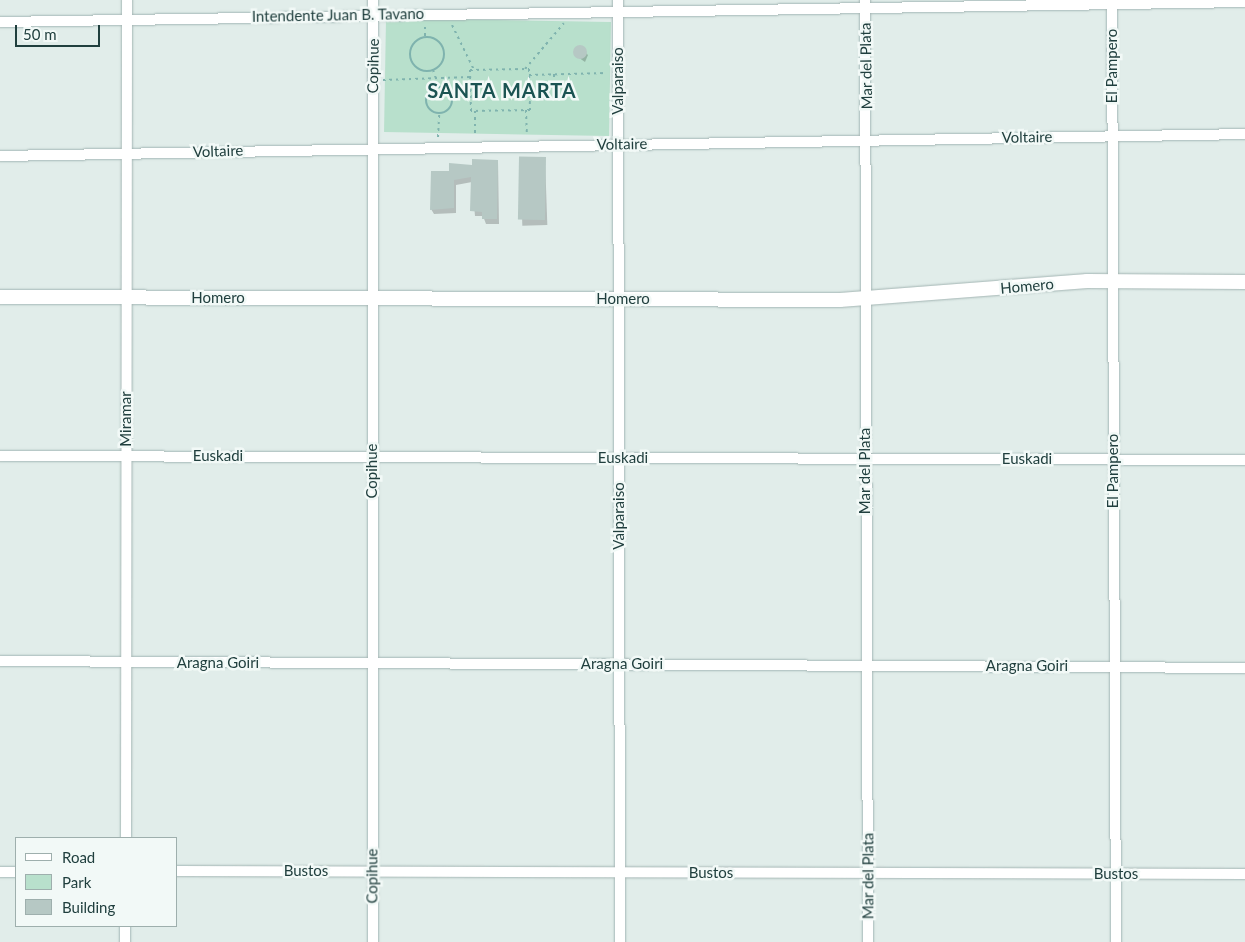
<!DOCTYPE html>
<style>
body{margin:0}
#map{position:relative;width:1245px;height:942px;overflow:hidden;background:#e1edea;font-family:Lato,sans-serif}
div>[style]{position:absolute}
.green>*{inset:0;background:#b8e0cc;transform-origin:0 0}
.shadow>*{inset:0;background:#0003;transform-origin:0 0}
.building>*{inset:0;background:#b6c8c4;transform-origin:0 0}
.round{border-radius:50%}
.path>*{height:2px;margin-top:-1px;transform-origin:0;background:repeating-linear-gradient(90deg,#7fb3ae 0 2.5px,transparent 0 6.5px)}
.path>.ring{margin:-1px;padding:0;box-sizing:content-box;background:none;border:2px solid #7fb3ae;border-radius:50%}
.roads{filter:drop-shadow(0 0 1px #a3b5b3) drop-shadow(0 0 1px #a3b5b3)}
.street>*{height:10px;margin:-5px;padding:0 5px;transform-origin:5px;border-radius:5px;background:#fff}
.secondary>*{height:14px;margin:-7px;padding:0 7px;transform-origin:7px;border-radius:7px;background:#fff}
span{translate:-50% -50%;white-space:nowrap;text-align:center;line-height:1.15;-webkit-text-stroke:5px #f2f9f7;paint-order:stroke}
.street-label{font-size:15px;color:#203f3e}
.district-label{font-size:20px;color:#1a5352;font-weight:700;letter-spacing:1px}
.legend{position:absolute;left:15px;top:837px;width:162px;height:90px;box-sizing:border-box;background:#f2f9f7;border:1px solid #9eafad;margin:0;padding:6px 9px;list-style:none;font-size:15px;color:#203f3e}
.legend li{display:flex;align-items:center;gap:10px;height:25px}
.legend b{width:25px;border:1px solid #9eafad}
.scale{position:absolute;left:15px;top:25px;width:85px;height:22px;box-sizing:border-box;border:2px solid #203f3e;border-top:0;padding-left:6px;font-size:15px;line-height:18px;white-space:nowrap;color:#203f3e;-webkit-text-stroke:4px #f2f9f7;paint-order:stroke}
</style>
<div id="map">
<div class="green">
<i style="left:611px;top:22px;width:114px;height:225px;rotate:91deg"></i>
</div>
<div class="shadow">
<i style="clip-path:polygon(579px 47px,588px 55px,585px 62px,575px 55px)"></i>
<i style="left:545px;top:158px;width:67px;height:25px;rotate:88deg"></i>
<i style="clip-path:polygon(498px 161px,499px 224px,486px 224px,483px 216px,475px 216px,472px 182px,456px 185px,456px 213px,434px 214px,431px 209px,450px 173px)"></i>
</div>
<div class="building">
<i class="round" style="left:573px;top:45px;width:14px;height:14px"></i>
<i style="left:546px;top:157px;width:63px;height:27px;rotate:91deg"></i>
<i style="clip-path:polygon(472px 159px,498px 160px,497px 219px,482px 219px,482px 212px,470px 211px,471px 177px,454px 180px,454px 208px,430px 210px,431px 171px,449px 171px,449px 163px,472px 165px)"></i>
</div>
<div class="path">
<i style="left:452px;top:25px;width:50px;rotate:63.9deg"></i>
<i style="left:425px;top:27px;width:10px;rotate:90deg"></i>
<i class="ring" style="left:410px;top:37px;width:32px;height:32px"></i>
<i style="left:525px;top:69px;width:60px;rotate:-49.7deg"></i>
<i style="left:529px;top:69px;width:41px;rotate:88.6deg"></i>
<i style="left:530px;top:110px;width:59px;rotate:179deg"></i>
<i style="left:471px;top:111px;width:41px;rotate:-91.4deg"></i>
<i style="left:470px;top:70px;width:59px;rotate:-1deg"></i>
<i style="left:433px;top:70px;width:18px;rotate:71deg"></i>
<i style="left:554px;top:74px;width:14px;rotate:90deg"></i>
<i style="left:529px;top:75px;width:78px;rotate:-1.5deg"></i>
<i style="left:383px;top:80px;width:87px;rotate:-2deg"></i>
<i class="ring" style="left:426px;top:87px;width:24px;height:24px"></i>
<i style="left:526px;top:110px;width:25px;rotate:88deg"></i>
<i style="left:475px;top:111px;width:25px;rotate:90deg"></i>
<i style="left:438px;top:137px;width:22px;rotate:-87deg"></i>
</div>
<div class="roads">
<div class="street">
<i style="left:618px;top:0;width:942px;rotate:89.88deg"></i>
<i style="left:865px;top:0;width:942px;rotate:89.82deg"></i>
<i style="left:1112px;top:0;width:942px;rotate:89.76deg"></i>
<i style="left:0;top:22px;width:1245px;rotate:-0.92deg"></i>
<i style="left:0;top:156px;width:1245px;rotate:-1.01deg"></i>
<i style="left:0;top:456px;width:1245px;rotate:0.18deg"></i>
<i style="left:0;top:661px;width:1245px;rotate:0.32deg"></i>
<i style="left:126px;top:838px;width:838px;rotate:-89.93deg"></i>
<i style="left:176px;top:871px;width:1069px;rotate:0.16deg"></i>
<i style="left:0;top:872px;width:16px"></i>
<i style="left:125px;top:942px;width:16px;rotate:-90deg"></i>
<i style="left:373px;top:942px;width:942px;rotate:-90deg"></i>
</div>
<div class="secondary">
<i style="left:0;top:297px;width:840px;rotate:0.2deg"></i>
<i style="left:840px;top:300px;width:248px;rotate:-4.4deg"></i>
<i style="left:1087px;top:281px;width:158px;rotate:0.4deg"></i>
</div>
</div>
<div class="street-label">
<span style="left:338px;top:15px;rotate:-1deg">Intendente Juan B. Tavano</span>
<span style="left:373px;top:66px;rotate:-89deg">Copihue</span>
<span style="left:866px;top:66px;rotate:-91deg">Mar del Plata</span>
<span style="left:1112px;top:66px;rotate:-90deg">El Pampero</span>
<span style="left:618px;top:81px;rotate:-90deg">Valparaiso</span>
<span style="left:1027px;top:137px;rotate:-1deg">Voltaire</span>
<span style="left:622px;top:144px;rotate:-1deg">Voltaire</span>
<span style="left:218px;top:151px;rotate:-2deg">Voltaire</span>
<span style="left:1027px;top:286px;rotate:-5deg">Homero</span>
<span style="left:218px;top:298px">Homero</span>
<span style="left:623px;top:299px">Homero</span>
<span style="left:126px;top:419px;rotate:-90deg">Miramar</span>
<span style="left:218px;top:456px">Euskadi</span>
<span style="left:623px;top:458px">Euskadi</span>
<span style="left:1027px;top:459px">Euskadi</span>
<span style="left:372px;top:471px;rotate:-90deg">Copihue</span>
<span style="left:865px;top:471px;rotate:-90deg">Mar del Plata</span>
<span style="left:1113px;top:471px;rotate:-90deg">El Pampero</span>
<span style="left:619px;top:516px;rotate:-90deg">Valparaiso</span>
<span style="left:218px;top:663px">Aragna Goiri</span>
<span style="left:622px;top:664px">Aragna Goiri</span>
<span style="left:1027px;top:666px">Aragna Goiri</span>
<span style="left:306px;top:871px">Bustos</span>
<span style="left:711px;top:873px">Bustos</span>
<span style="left:1116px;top:874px">Bustos</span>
<span style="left:372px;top:876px;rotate:-90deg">Copihue</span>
<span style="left:868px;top:876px;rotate:-90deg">Mar del Plata</span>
</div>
<div class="district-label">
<span style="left:502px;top:90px">SANTA MARTA</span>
</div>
<ul class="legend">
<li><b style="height:6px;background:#fff"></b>Road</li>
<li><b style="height:14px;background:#b8e0cc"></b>Park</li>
<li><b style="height:14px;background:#b6c8c4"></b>Building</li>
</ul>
<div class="scale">50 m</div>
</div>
